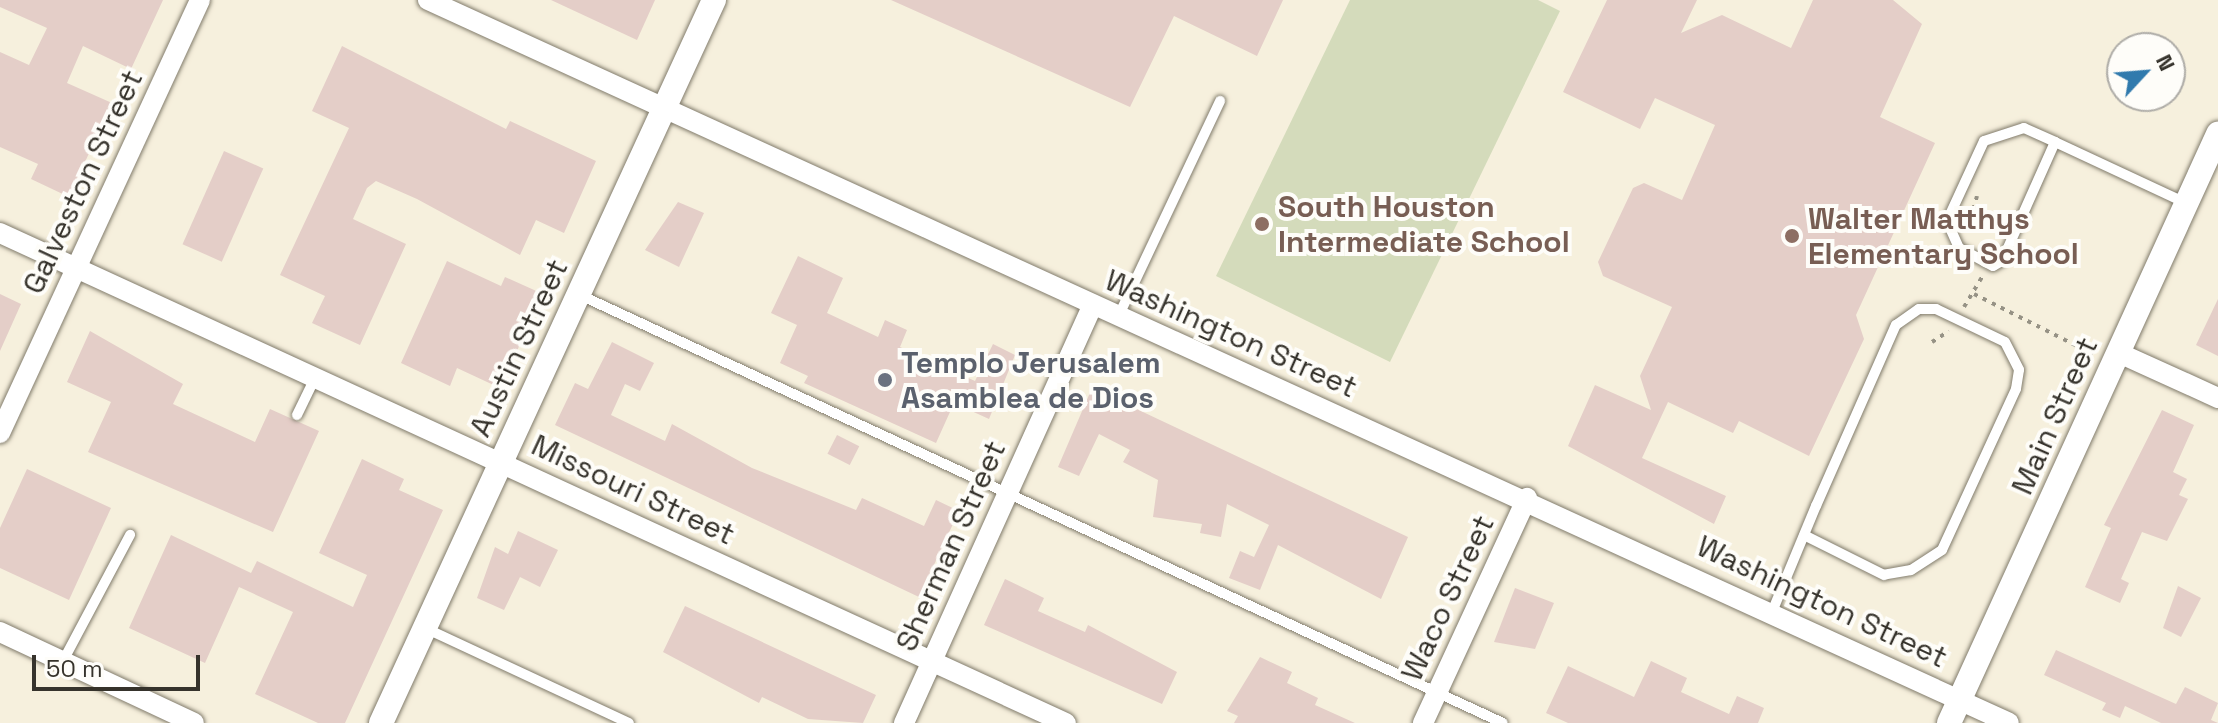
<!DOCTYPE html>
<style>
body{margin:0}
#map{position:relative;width:2218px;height:723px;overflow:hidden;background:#f6f0dd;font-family:"Space Grotesk",sans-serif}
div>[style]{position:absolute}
.green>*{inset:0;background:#d4dbbb}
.building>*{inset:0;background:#e4cec8;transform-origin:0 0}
.path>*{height:4px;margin-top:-2px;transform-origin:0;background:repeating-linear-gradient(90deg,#969285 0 4px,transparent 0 10px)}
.roads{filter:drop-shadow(0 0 2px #817b6b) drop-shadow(0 0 2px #817b6b)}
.service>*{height:10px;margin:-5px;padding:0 5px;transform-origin:5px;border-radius:5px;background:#fff}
.minor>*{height:20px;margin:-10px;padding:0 10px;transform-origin:10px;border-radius:10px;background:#fff}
.tertiary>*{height:24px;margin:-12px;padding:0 12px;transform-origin:12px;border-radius:12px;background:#fff}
.dots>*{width:22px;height:22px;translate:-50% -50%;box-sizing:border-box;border:4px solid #fefdf9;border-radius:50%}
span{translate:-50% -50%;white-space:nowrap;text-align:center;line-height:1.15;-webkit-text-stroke:8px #fefdf9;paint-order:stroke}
.street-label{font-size:30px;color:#36332c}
.education-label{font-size:30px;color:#785e54;font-weight:700}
.left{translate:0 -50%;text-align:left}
.worship-label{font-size:30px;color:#5b616d;font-weight:700}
.north{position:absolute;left:2106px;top:32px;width:80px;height:80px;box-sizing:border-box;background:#fefdf9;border:2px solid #aeaca7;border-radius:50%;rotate:64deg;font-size:22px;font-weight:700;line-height:32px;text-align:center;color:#36332c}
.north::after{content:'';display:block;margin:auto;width:28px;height:36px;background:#307aad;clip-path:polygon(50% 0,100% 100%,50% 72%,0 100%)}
.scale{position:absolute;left:32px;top:655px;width:168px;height:36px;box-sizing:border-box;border:4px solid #36332c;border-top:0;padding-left:10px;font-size:24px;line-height:28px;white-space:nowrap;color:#36332c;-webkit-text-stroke:6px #fefdf9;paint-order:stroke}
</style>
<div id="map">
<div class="green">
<i style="clip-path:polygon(1350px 0,1538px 0,1560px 11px,1390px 362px,1216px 276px)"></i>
</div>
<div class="building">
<i style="clip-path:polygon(0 0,163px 0,131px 69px,83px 46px,67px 83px,112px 103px,69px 197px,31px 179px,38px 164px,0 147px,0 52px,29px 65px,47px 28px,0 7px)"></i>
<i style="clip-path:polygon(551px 0,655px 0,637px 40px)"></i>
<i style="clip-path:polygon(891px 0,1283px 0,1257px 56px,1174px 16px,1130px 107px)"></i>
<i style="clip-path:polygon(1607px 0,1697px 0,1681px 33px,1722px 15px,1791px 48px,1813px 0,1893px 0,1922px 24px,1880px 117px,1935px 143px,1856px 315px,1864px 339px,1809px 456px,1739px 421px,1733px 433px,1668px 402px,1642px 458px,1726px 496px,1714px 524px,1568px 446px,1595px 385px,1651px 410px,1640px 376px,1672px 307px,1603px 276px,1598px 262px,1633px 188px,1644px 183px,1682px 200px,1715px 125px,1655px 98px,1640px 129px,1563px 92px)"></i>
<i style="clip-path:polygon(342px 46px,506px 129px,510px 121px,596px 161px,564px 233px,536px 220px,520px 255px,417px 199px,376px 181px,367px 188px,353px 219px,406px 244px,360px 345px,312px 323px,325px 296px,280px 275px,349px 128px,312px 111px)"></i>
<i style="left:224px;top:151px;width:43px;height:102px;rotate:24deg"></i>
<i style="clip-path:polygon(678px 202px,704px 213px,679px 267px,645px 250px)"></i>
<i style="clip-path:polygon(798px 256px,843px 278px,827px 313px,878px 337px,885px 320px,907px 330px,900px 347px,975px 381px,993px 344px,1015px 355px,989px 419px,954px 403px,936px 443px,804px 383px,808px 376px,780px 363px,797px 325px,771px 313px)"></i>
<i style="clip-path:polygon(447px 261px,501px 286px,505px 277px,543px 294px,500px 388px,457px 368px,450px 386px,401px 363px)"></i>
<i style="clip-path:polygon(0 294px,21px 304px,0 351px)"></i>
<i style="clip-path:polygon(2218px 299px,2218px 356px,2196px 345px)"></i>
<i style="clip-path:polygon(90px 331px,183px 384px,173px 404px,255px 442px,270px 409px,319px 431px,273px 532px,88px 452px,111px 402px,67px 382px)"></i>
<i style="clip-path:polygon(612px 342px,654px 363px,640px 391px,625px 384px,611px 415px,665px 441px,672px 424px,752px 468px,856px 510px,862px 498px,924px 526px,936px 500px,959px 511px,919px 597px,555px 425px,575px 383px,588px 389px)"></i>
<i style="clip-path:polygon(1092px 388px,1408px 537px,1381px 599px,1278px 545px,1260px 590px,1229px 578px,1240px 551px,1254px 557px,1269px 525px,1227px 504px,1221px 537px,1200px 533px,1202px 524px,1153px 517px,1158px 480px,1123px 462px,1130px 450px,1099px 434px,1079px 476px,1058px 467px)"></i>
<i style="clip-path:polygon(2162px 410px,2194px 425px,2173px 472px,2187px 479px,2179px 495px,2188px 499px,2167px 541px,2142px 532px,2121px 579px,2129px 583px,2120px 603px,2085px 587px,2111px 528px,2104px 525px)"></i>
<i style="left:837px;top:435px;width:25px;height:21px;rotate:27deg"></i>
<i style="clip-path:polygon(362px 459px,404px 479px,399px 490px,443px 510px,345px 723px,318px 723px,255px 694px,293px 612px,239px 587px,205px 663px,129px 628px,171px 535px,251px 573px,257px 561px,353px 607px,367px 575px,319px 553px)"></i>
<i style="clip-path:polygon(27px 469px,111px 508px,69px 600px,0 568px,0 528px)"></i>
<i style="clip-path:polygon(518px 531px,558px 550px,540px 587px,520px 577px,504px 610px,477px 598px,495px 547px,508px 554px)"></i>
<i style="clip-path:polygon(1005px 579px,1044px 598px,1038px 611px,1085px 632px,1088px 625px,1177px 672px,1162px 704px,984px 625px)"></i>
<i style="clip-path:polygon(2178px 586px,2201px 598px,2181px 637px,2163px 628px)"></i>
<i style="clip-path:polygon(1515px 588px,1554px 603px,1535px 649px,1494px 642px)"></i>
<i style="clip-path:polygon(685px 606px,876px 695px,863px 723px,808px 719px,762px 697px,759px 703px,663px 652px)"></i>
<i style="clip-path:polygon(2056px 650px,2176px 704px,2185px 687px,2218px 703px,2211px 720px,2218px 723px,2161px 723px,2125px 706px,2120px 718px,2102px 710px,2106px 703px,2044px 675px)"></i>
<i style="clip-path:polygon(1260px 657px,1292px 672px,1287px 683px,1318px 698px,1315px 705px,1355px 723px,1234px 723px,1238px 716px,1227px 711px)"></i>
<i style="clip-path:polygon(1651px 661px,1687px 678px,1681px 692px,1729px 714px,1737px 696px,1764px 708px,1758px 723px,1568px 723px,1546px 713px,1568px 666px,1634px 697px)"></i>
</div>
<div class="path">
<i style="left:1977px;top:196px;width:19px;rotate:106deg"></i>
<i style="left:1972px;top:214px;width:15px;rotate:28deg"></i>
<i style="left:1974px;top:294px;width:133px;rotate:26.8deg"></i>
<i style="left:1964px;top:307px;width:35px;rotate:-59deg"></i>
<i style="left:1932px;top:342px;width:20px;rotate:-33deg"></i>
</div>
<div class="roads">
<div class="service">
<i style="left:2024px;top:128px;width:34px;rotate:24deg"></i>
<i style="left:2055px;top:142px;width:130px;rotate:114deg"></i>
<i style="left:2002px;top:261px;width:10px;rotate:151deg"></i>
<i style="left:1993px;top:266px;width:38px;rotate:-152deg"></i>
<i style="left:1959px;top:248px;width:30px;rotate:-114deg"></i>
<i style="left:1947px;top:221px;width:88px;rotate:-65.2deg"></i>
<i style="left:1984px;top:141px;width:42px;rotate:-18deg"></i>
<i style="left:2055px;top:142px;width:145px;rotate:25deg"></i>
<i style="left:580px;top:295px;width:1017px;rotate:24.88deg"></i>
<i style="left:1118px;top:317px;width:239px;rotate:-64.7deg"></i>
<i style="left:297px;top:415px;width:41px;rotate:-64.1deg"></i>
<i style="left:1772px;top:612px;width:115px;rotate:-67.5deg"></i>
<i style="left:1816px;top:506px;width:198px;rotate:-66.2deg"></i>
<i style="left:1896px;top:325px;width:28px;rotate:-35deg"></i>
<i style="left:1919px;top:309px;width:17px"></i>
<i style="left:1936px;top:309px;width:76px;rotate:25.6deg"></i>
<i style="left:2005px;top:342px;width:31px;rotate:63deg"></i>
<i style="left:2019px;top:370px;width:19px;rotate:99deg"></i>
<i style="left:2016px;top:389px;width:177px;rotate:114.7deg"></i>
<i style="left:1942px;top:550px;width:37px;rotate:147deg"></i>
<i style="left:1911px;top:570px;width:27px;rotate:170deg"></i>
<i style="left:1884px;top:575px;width:89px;rotate:-153.4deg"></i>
<i style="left:425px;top:628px;width:225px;rotate:25deg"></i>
<i style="left:63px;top:661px;width:143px;rotate:-62deg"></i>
</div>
<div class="minor">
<i style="left:428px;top:0;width:1738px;rotate:24.57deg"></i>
<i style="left:0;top:233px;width:1173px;rotate:24.69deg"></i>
<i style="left:2119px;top:353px;width:109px;rotate:24.4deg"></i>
<i style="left:0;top:433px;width:477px;rotate:-65.2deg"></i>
<i style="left:0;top:632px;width:214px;rotate:25.1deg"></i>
<i style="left:904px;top:723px;width:459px;rotate:-65.7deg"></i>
<i style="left:1423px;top:723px;width:248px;rotate:-65.2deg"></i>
</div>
<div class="tertiary">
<i style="left:381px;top:723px;width:796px;rotate:-65.27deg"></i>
<i style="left:1949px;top:723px;width:648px;rotate:-65.45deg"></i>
</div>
</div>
<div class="dots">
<i style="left:1262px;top:224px;background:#8d6e63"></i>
<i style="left:1792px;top:236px;background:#8d6e63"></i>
<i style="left:885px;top:380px;background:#6b7280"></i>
</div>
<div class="street-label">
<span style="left:83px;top:182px;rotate:-65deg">Galveston Street</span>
<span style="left:1231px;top:334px;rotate:24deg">Washington Street</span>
<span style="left:519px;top:348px;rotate:-65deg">Austin Street</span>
<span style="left:2055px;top:416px;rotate:-66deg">Main Street</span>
<span style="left:633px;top:490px;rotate:25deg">Missouri Street</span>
<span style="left:951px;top:546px;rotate:-66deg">Sherman Street</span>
<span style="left:1448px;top:598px;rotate:-65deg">Waco Street</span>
<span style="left:1822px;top:602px;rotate:25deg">Washington Street</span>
</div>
<div class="education-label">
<span class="left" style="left:1278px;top:224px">South Houston<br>Intermediate School</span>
<span class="left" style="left:1808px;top:236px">Walter Matthys<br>Elementary School</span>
</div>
<div class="worship-label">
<span class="left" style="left:901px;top:380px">Templo Jerusalem<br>Asamblea de Dios</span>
</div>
<div class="north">N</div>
<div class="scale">50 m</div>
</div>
